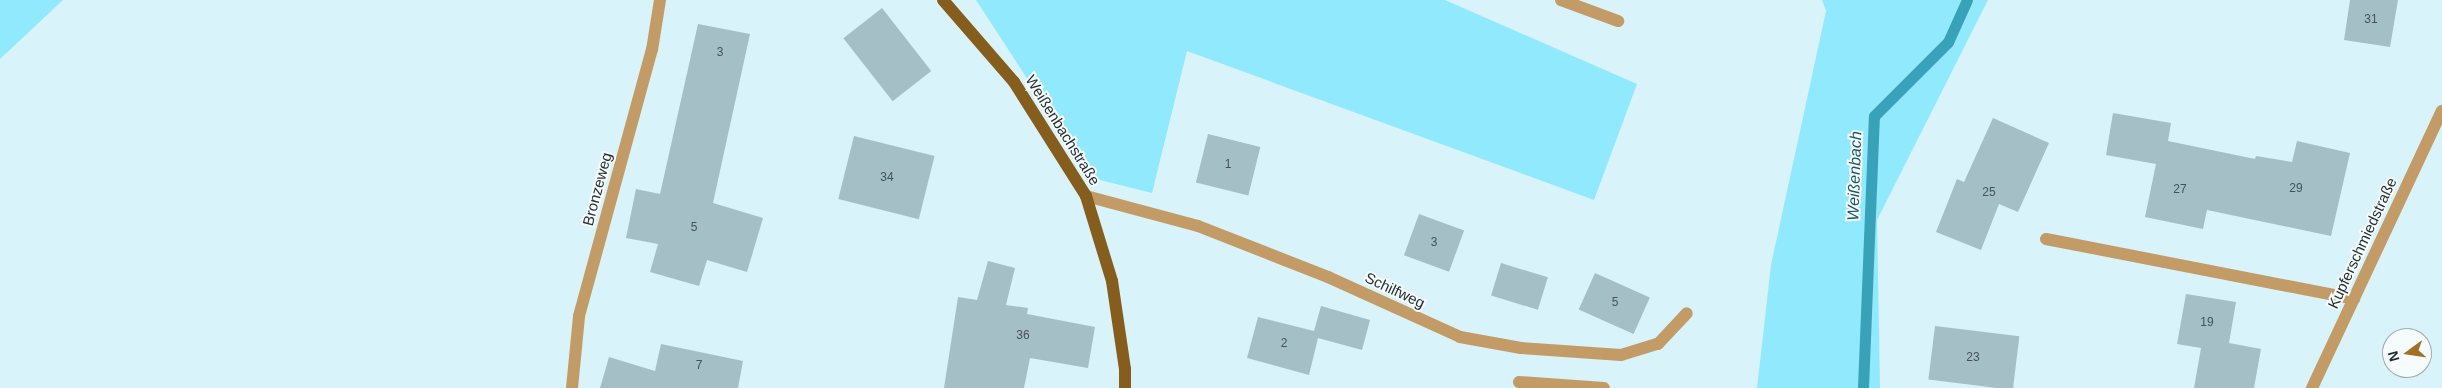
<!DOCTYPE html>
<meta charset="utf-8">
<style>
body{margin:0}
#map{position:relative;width:2442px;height:388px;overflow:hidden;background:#d8f3fa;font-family:Arial,sans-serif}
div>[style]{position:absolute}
.green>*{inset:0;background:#91e9fe}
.stream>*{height:11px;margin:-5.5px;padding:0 5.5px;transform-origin:5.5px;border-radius:5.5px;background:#38a2b8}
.building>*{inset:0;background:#a5bfc6;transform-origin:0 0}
.minor>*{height:12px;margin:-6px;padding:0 6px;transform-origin:6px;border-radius:6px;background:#c29b67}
.major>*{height:12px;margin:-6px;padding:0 6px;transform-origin:6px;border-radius:6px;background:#855d1d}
span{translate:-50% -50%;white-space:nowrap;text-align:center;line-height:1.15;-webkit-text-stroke:4px #f6fcfd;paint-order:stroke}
.number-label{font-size:12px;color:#455357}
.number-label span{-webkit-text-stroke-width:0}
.street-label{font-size:15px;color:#252f32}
.water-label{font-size:16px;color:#1c5662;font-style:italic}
.north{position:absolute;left:2382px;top:328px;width:50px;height:50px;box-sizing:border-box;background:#f6fcfd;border:1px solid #a2aaac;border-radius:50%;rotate:256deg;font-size:14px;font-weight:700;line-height:20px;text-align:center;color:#252f32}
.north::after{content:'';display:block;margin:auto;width:18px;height:22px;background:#a07024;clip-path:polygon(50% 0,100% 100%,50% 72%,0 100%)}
</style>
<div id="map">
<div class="green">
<i style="clip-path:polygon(0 0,63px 0,0 59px)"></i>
<i style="clip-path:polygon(976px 0,1445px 0,1637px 84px,1594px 200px,1187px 51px,1152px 193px,1092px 178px)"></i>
<i style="clip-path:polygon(1822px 0,1988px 0,1877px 220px,1880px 388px,1757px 388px,1771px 265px,1826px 11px)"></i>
</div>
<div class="stream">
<i style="left:1863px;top:388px;width:272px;rotate:-87.7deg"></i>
<i style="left:1874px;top:116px;width:105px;rotate:-45deg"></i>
<i style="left:1948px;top:42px;width:46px;rotate:-65.7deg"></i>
</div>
<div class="building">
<i style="clip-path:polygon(2350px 0,2398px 0,2390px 47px,2344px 40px)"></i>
<i style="left:882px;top:8px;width:80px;height:49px;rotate:52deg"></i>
<i style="clip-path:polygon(698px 24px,750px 34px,713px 203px,763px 218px,747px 272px,707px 260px,699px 286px,650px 272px,658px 244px,626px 238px,636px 189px,660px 194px)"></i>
<i style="clip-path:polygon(2113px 113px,2171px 123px,2168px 141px,2255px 159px,2256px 156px,2292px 162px,2297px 141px,2350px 153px,2331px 236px,2207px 210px,2203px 229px,2145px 217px,2156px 164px,2106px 155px)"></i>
<i style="clip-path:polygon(1993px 118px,2049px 143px,2018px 212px,1999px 204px,1981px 250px,1936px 232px,1957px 179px,1964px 182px)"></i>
<i style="left:1208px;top:134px;width:54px;height:50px;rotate:14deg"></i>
<i style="left:854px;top:136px;width:83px;height:65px;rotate:14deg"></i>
<i style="left:1419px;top:214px;width:48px;height:44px;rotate:20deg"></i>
<i style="clip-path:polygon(988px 261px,1015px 268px,1006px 305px,1028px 308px,1027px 314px,1095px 327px,1088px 368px,1030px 358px,1024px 388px,944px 388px,958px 297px,977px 300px)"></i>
<i style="left:1501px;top:263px;width:49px;height:34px;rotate:17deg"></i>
<i style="left:1595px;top:273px;width:60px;height:40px;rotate:24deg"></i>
<i style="clip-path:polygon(2186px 294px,2236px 302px,2229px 343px,2261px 349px,2254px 388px,2194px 388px,2201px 348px,2177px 344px)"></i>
<i style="clip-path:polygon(1321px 306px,1370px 320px,1362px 350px,1318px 338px,1309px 375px,1247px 358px,1258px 317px,1314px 331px)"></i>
<i style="left:1935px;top:326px;width:85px;height:54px;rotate:7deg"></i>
<i style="clip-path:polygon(661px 344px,743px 361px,738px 388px,600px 388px,609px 357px,655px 371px)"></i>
</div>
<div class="minor">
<i style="left:1561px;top:0;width:61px;rotate:20.2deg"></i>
<i style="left:1086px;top:196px;width:116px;rotate:15deg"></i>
<i style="left:1198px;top:226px;width:140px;rotate:21.4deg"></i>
<i style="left:1328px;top:277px;width:145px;rotate:24.4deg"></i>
<i style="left:1460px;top:337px;width:62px;rotate:10.2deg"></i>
<i style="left:1521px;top:348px;width:100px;rotate:4deg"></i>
<i style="left:1621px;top:355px;width:39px;rotate:-17deg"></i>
<i style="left:1658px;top:344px;width:42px;rotate:-46.9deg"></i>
<i style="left:2046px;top:239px;width:314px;rotate:11deg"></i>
<i style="left:1519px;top:382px;width:85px;rotate:4deg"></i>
<i style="left:572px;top:388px;width:72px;rotate:-84.4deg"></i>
<i style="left:579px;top:316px;width:276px;rotate:-74.7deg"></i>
<i style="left:652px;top:50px;width:51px;rotate:-80.9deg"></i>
<i style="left:2312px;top:388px;width:306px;rotate:-64.9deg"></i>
</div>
<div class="major">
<i style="left:943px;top:0;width:108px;rotate:49.1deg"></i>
<i style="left:1014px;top:82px;width:135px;rotate:57.7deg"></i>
<i style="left:1086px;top:196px;width:89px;rotate:73deg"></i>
<i style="left:1112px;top:281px;width:89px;rotate:81.6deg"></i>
<i style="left:1125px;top:369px;width:19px;rotate:90deg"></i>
</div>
<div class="number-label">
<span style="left:2371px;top:20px">31</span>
<span style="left:720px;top:53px">3</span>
<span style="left:1228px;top:165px">1</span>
<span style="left:887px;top:178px">34</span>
<span style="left:2296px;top:189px">29</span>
<span style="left:2180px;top:190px">27</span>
<span style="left:1989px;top:193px">25</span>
<span style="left:694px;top:228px">5</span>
<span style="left:1434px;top:243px">3</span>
<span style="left:1615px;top:303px">5</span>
<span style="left:2207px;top:323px">19</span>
<span style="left:1023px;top:336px">36</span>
<span style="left:1284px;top:344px">2</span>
<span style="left:1973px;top:358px">23</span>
<span style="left:699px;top:366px">7</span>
</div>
<div class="street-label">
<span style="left:1063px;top:130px;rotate:58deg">Weißenbachstraße</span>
<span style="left:597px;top:189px;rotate:-75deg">Bronzeweg</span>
<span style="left:2362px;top:243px;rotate:-65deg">Kupferschmiedstraße</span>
<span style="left:1395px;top:290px;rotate:25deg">Schilfweg</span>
</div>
<div class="water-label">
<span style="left:1855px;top:176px;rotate:-88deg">Weißenbach</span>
</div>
<div class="north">N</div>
</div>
